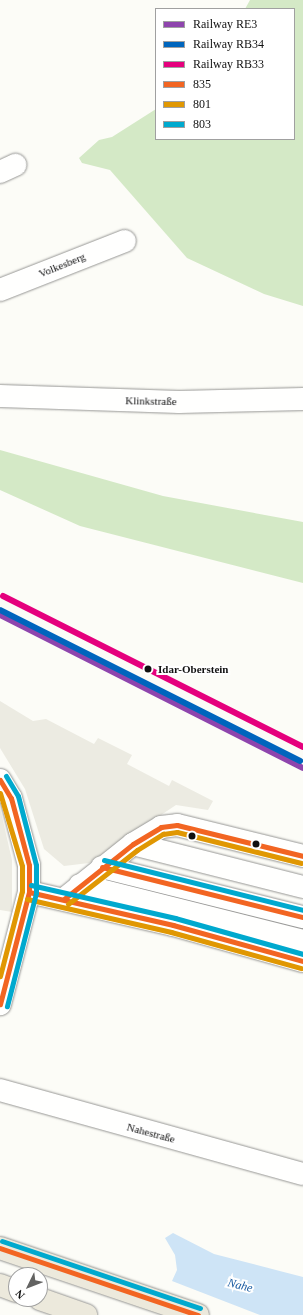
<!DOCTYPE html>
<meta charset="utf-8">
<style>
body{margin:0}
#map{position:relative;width:303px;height:1315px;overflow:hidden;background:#fcfcf7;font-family:Georgia,serif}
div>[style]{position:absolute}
.forest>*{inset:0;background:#d4e9c6}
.plaza>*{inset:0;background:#ecebe2}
.water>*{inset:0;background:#cee4f6}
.roads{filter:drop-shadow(0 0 1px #979795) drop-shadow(0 0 1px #979795)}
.minor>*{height:22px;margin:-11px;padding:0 11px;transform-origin:11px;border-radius:11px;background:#fffffe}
.primary>*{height:22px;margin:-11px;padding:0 11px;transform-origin:11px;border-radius:11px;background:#ece9dc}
.bus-1>*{height:5px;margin:-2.5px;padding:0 2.5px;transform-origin:2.5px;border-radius:2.5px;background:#f26522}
.bus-2>*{height:5px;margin:-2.5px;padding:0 2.5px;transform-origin:2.5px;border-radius:2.5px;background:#e09702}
.bus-3>*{height:5px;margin:-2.5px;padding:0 2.5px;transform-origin:2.5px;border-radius:2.5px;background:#00a9ce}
.rail-1>*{height:6px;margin:-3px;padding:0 3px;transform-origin:3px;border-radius:3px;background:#8e44ad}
.rail-2>*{height:6px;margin:-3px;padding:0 3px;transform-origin:3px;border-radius:3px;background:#0065bd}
.rail-3>*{height:6px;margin:-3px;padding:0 3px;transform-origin:3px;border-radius:3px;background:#e5007d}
.dots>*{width:11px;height:11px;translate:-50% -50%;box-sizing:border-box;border:2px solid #fff;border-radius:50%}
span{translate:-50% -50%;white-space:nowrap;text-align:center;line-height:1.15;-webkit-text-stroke:4px #fff;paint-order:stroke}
.street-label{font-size:11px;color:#111}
.stop-label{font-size:11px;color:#111;font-weight:700}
.left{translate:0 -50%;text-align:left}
.water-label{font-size:12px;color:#1a5ca2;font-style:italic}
.legend{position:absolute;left:155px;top:8px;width:140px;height:132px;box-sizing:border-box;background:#fff;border:1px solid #a0a0a0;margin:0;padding:5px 7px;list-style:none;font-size:12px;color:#111}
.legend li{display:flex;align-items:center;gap:8px;height:20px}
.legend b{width:20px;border:1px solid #a0a0a0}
.north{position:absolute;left:8px;top:1267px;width:40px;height:40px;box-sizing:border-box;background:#fff;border:1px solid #a0a0a0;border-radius:50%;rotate:227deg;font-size:11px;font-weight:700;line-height:16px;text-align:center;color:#111}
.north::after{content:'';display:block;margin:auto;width:14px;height:18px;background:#636362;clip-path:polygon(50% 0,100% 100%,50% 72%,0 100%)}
</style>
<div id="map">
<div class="forest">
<i style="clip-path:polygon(250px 0,303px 0,303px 306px,264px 294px,187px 258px,110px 170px,82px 163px,79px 158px,99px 140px,112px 137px,156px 109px,156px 139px,294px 139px,294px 9px,245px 9px)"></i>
<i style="clip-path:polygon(0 450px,163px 496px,303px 522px,303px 583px,80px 526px,0 490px)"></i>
</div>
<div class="plaza">
<i style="clip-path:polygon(0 701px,33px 721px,46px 719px,94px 744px,98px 738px,132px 755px,127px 764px,169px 786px,172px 780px,213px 801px,208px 810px,176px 805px,89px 863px,64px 866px,44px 849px,25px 789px,0 748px)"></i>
<i style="clip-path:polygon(0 808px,12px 860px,12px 912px,0 910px)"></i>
</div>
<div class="water">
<i style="clip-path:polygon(173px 1233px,214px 1254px,303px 1277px,303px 1315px,260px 1315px,172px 1281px,177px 1270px,175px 1255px,165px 1238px)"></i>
</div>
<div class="roads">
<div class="minor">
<i style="left:0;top:172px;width:17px;rotate:-25deg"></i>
<i style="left:0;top:290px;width:134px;rotate:-21.4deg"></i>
<i style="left:0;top:396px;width:179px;rotate:1.9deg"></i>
<i style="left:179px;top:402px;width:124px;rotate:-1.4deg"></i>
<i style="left:0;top:780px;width:21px;rotate:59deg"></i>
<i style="left:11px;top:798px;width:69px;rotate:75deg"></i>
<i style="left:29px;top:865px;width:27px;rotate:90deg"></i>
<i style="left:29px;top:892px;width:116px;rotate:104.5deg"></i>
<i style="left:133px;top:844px;width:175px;rotate:14.2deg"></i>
<i style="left:102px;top:867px;width:207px;rotate:14deg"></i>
<i style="left:80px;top:885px;width:230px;rotate:14.1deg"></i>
<i style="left:29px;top:892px;width:148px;rotate:12.9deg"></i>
<i style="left:173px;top:925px;width:135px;rotate:15.5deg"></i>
<i style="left:64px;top:899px;width:88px;rotate:-38.6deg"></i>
<i style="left:133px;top:844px;width:33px;rotate:-31deg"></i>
<i style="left:161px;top:827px;width:16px;rotate:-7deg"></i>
<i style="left:177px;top:825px;width:130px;rotate:13.8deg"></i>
<i style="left:0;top:1090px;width:314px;rotate:15.5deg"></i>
</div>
<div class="primary">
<i style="left:0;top:1248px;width:209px;rotate:18.7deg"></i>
<i style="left:0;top:1285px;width:17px;rotate:21deg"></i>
<i style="left:40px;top:1299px;width:49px;rotate:19.2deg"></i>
</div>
</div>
<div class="bus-1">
<i style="left:0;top:780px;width:21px;rotate:59deg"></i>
<i style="left:11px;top:798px;width:69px;rotate:75deg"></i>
<i style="left:29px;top:865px;width:27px;rotate:90deg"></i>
<i style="left:29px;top:892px;width:116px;rotate:104.5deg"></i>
<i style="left:102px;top:867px;width:207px;rotate:14deg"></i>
<i style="left:29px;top:892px;width:148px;rotate:12.9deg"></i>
<i style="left:173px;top:925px;width:135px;rotate:15.5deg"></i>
<i style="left:64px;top:899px;width:88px;rotate:-38.6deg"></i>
<i style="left:133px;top:844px;width:33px;rotate:-31deg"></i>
<i style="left:161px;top:827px;width:16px;rotate:-7deg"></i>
<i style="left:177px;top:825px;width:130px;rotate:13.8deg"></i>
<i style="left:0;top:1248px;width:209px;rotate:18.7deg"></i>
</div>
<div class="bus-2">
<i style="left:0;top:793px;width:76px;rotate:73.2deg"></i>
<i style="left:22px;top:866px;width:25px;rotate:90deg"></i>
<i style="left:22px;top:891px;width:88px;rotate:104.5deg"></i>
<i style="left:27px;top:899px;width:148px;rotate:12.9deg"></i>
<i style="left:171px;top:932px;width:135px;rotate:15.5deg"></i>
<i style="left:68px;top:904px;width:88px;rotate:-38deg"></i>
<i style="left:137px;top:850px;width:31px;rotate:-32deg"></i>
<i style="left:163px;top:834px;width:14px;rotate:-8deg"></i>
<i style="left:177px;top:832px;width:128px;rotate:14deg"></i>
</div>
<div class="bus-3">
<i style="left:6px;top:776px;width:23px;rotate:59deg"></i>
<i style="left:18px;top:796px;width:71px;rotate:75.4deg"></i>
<i style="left:36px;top:865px;width:28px;rotate:90deg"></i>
<i style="left:36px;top:893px;width:117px;rotate:104.4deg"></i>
<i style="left:104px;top:860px;width:205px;rotate:14.1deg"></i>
<i style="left:31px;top:885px;width:148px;rotate:12.9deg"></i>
<i style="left:175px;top:918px;width:133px;rotate:15.7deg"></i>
<i style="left:2px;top:1241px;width:209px;rotate:18.7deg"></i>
</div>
<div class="rail-1">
<i style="left:0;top:615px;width:339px;rotate:26.8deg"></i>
</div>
<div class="rail-2">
<i style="left:0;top:610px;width:336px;rotate:26.7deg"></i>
</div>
<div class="rail-3">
<i style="left:3px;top:596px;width:336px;rotate:26.7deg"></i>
</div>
<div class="dots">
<i style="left:148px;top:669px;background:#111"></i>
<i style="left:192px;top:836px;background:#111"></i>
<i style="left:256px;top:844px;background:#111"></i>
</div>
<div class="street-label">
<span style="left:62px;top:265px;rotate:-22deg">Volkesberg</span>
<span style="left:151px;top:401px;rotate:1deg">Klinkstraße</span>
<span style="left:151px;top:1133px;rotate:15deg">Nahestraße</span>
</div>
<div class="stop-label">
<span class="left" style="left:158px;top:669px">Idar-Oberstein</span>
</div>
<div class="water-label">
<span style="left:240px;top:1286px;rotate:14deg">Nahe</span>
</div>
<ul class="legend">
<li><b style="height:5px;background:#8e44ad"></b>Railway RE3</li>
<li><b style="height:5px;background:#0065bd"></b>Railway RB34</li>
<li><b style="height:5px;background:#e5007d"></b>Railway RB33</li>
<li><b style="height:5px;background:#f26522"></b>835</li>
<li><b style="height:5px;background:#e09702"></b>801</li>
<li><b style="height:5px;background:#00a9ce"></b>803</li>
</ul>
<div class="north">N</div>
</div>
